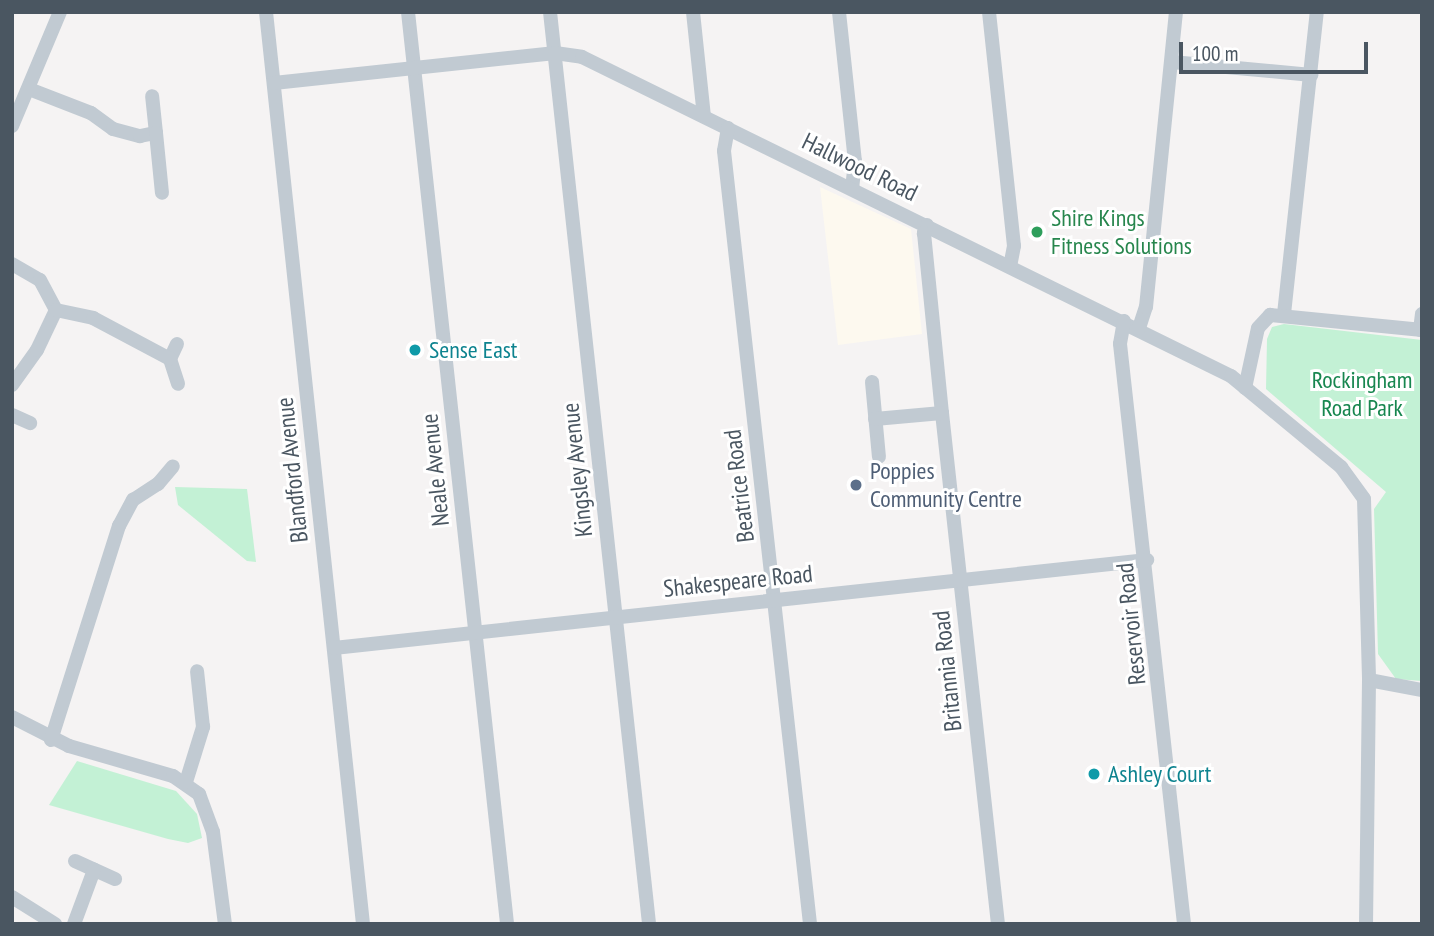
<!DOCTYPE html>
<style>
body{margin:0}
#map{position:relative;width:1434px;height:936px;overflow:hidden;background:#f5f3f3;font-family:"PT Sans Narrow",sans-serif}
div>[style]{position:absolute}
.commercial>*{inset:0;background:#fdf9ef}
.green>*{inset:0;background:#c3f1d5}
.minor>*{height:14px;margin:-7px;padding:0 7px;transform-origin:7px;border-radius:7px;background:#c1cad2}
.dots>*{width:19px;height:19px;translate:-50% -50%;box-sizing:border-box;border:4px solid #fff;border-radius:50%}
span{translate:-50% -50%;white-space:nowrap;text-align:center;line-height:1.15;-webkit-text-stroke:6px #fff;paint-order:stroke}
.street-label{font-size:24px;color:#4a5661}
.leisure-label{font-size:24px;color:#27864d}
.left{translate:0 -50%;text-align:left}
.culture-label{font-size:24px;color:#0d838f}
.park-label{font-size:24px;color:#17864f}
.service-label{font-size:24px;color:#4e5e75}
.frame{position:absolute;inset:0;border:14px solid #4a5661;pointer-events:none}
.scale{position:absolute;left:1179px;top:42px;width:189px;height:32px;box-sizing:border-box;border:4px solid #4a5661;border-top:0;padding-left:9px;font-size:21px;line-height:24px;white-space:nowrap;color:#4a5661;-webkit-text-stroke:5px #fff;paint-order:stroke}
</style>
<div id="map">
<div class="commercial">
<i style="clip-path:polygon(820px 187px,911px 229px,922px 334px,838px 345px)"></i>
</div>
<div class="green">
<i style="clip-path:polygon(1284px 324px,1422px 340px,1422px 681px,1396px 679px,1378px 654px,1374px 509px,1386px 492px,1266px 389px,1267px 339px,1272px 327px)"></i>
<i style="clip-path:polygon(175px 487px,247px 489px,256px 562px,247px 561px,178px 505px)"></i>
<i style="clip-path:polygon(77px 761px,176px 791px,197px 814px,202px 838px,188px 843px,168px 839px,49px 805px)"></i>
</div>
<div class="minor">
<i style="left:266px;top:12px;width:917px;rotate:83.93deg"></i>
<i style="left:408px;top:12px;width:917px;rotate:83.8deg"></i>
<i style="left:550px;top:12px;width:917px;rotate:83.8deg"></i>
<i style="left:693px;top:12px;width:105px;rotate:84deg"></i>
<i style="left:839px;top:12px;width:150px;rotate:83.9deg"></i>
<i style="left:855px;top:161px;width:27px;rotate:96deg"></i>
<i style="left:989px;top:12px;width:235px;rotate:83.9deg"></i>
<i style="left:1014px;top:246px;width:20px;rotate:101deg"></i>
<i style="left:1172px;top:62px;width:140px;rotate:5.3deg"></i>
<i style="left:274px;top:83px;width:283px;rotate:-6.1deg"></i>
<i style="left:555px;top:53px;width:27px;rotate:8deg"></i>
<i style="left:582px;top:57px;width:723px;rotate:26.18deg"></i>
<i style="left:1231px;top:376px;width:143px;rotate:39.6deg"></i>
<i style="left:1341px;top:467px;width:39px;rotate:54deg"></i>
<i style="left:1364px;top:499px;width:181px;rotate:88.4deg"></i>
<i style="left:1369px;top:680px;width:244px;rotate:90.7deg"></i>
<i style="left:29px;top:89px;width:66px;rotate:21.2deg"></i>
<i style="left:91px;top:113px;width:27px;rotate:36deg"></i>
<i style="left:113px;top:129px;width:28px;rotate:15deg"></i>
<i style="left:140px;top:136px;width:16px;rotate:-11deg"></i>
<i style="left:156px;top:133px;width:37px;rotate:-96deg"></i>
<i style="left:12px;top:126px;width:124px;rotate:-67.2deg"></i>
<i style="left:728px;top:128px;width:23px;rotate:100deg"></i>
<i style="left:724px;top:151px;width:778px;rotate:83.65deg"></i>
<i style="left:156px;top:133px;width:60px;rotate:84.3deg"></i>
<i style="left:927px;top:225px;width:9px;rotate:111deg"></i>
<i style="left:924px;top:233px;width:181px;rotate:84.3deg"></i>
<i style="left:942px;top:413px;width:514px;rotate:83.75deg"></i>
<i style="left:12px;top:264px;width:32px;rotate:30deg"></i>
<i style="left:40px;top:280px;width:34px;rotate:62deg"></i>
<i style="left:1284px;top:314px;width:304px;rotate:-83.8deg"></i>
<i style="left:1124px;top:321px;width:23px;rotate:100deg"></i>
<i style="left:1120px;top:344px;width:584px;rotate:83.7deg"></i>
<i style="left:1139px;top:328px;width:22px;rotate:-72deg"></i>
<i style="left:1146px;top:307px;width:297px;rotate:-84.2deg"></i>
<i style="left:1420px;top:330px;width:16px;rotate:-83deg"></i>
<i style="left:177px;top:344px;width:17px;rotate:115deg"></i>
<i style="left:170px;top:359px;width:26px;rotate:72deg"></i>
<i style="left:872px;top:382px;width:75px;rotate:84.7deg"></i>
<i style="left:12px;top:385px;width:43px;rotate:-54.5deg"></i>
<i style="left:37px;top:350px;width:44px;rotate:-64.6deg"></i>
<i style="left:56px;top:310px;width:38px;rotate:12deg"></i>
<i style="left:93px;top:318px;width:87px;rotate:28deg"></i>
<i style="left:1245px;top:388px;width:61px;rotate:-77.8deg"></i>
<i style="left:1258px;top:328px;width:18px;rotate:-47deg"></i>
<i style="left:1270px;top:315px;width:153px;rotate:5.6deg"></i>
<i style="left:12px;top:415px;width:20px;rotate:24deg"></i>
<i style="left:875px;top:419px;width:67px;rotate:-5.1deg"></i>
<i style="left:334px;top:648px;width:818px;rotate:-6.18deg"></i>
<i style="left:1369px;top:680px;width:54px;rotate:10.7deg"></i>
<i style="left:12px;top:717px;width:64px;rotate:27deg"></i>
<i style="left:69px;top:746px;width:108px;rotate:16.1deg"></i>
<i style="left:173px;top:776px;width:32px;rotate:35deg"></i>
<i style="left:199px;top:794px;width:40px;rotate:69.8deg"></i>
<i style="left:213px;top:832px;width:93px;rotate:82.6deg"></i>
<i style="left:51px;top:740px;width:225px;rotate:-72.4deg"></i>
<i style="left:119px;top:526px;width:30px;rotate:-62deg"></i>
<i style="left:133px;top:500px;width:30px;rotate:-33deg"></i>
<i style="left:158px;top:484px;width:23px;rotate:-50deg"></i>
<i style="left:186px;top:782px;width:58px;rotate:-72.8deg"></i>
<i style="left:203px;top:727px;width:56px;rotate:-96.1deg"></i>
<i style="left:75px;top:861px;width:44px;rotate:24.2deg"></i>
<i style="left:12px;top:897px;width:51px;rotate:32.1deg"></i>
<i style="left:74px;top:924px;width:58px;rotate:-69.7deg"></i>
</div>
<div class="dots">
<i style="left:1037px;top:232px;background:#2e9e5b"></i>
<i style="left:415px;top:350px;background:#0f9aa8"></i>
<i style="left:856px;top:485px;background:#5c6f8a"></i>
<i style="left:1094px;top:774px;background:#0f9aa8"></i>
</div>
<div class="street-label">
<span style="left:860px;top:167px;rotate:26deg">Hallwood Road</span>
<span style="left:292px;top:470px;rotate:-96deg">Blandford Avenue</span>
<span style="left:435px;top:470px;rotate:-96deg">Neale Avenue</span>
<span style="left:577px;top:470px;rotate:-96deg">Kingsley Avenue</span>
<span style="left:739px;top:486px;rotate:-97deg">Beatrice Road</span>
<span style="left:738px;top:581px;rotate:-6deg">Shakespeare Road</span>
<span style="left:1131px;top:624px;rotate:-96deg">Reservoir Road</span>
<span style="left:947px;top:671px;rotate:-96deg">Britannia Road</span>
</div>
<div class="leisure-label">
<span class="left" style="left:1051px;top:232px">Shire Kings<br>Fitness Solutions</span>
</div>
<div class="culture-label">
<span class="left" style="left:429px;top:350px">Sense East</span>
<span class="left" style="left:1108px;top:774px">Ashley Court</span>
</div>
<div class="park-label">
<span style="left:1362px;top:394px">Rockingham<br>Road Park</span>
</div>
<div class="service-label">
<span class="left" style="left:870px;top:485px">Poppies<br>Community Centre</span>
</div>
<div class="frame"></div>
<div class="scale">100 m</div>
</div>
